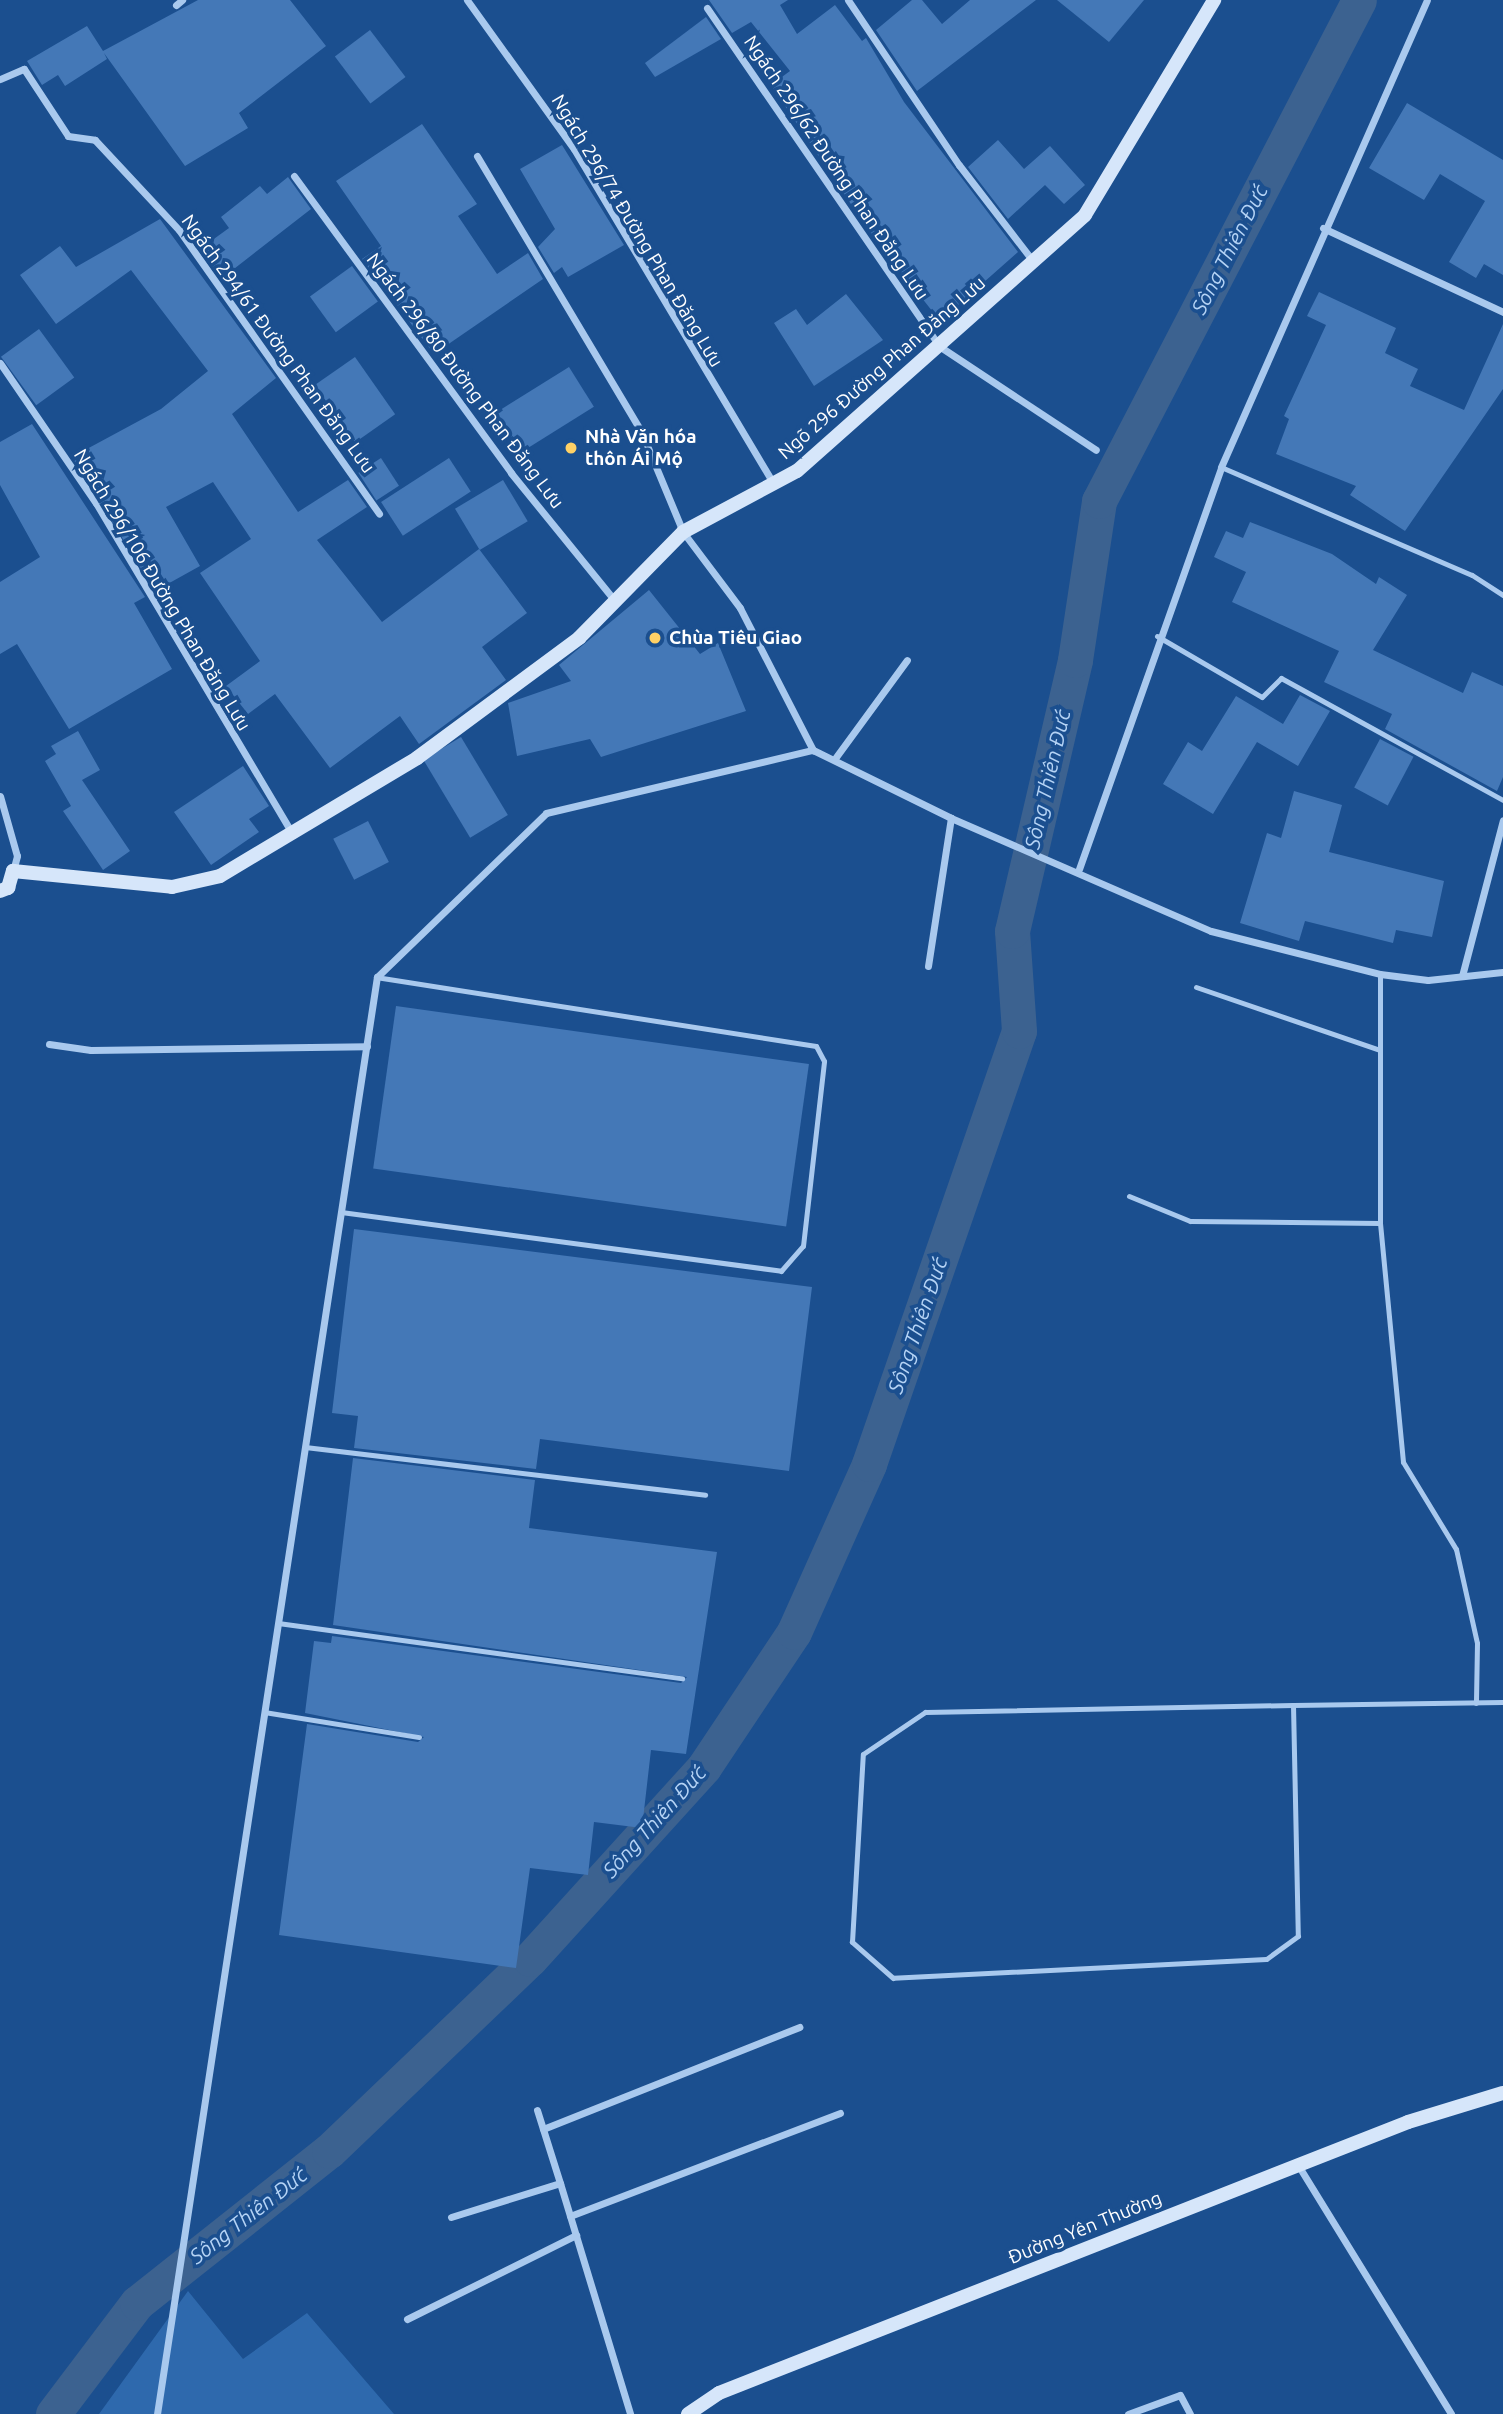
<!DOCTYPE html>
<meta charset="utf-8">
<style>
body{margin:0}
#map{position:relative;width:1503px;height:2414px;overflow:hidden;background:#1b4f8f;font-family:Ubuntu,sans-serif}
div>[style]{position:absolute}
.green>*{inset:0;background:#2e69ad}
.canal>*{height:35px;margin:-17.5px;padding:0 17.5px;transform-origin:17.5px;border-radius:17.5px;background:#3c6290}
.building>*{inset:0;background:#4478b7;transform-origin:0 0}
.lane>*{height:5px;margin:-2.5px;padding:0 2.5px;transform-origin:2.5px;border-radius:2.5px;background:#a9c9ee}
.street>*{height:7px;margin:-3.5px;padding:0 3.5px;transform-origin:3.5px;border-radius:3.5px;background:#a9c9ee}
.secondary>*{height:14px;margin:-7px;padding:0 7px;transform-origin:7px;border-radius:7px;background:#d6e6fa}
.dots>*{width:19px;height:19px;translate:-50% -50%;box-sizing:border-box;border:4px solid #1b4f8f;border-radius:50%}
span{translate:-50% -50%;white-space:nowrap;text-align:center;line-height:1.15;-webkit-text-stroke:7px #1b4f8f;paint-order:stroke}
.street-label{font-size:19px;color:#fff}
.poi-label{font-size:19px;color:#fff;font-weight:700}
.left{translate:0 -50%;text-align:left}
.water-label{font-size:21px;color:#b5d3f5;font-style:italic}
</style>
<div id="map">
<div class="green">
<i style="clip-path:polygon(188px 2291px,243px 2359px,307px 2313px,394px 2414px,99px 2414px)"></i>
</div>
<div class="canal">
<i style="left:53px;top:2414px;width:139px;rotate:-52.9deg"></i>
<i style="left:137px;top:2303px;width:245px;rotate:-38.4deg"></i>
<i style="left:329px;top:2151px;width:278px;rotate:-43.7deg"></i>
<i style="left:530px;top:1959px;width:259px;rotate:-47.8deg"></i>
<i style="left:704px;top:1767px;width:162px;rotate:-56.3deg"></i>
<i style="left:794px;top:1632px;width:184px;rotate:-65.9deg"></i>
<i style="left:869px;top:1464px;width:458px;rotate:-70.9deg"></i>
<i style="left:1019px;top:1031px;width:100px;rotate:-94deg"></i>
<i style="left:1012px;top:931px;width:278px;rotate:-76.9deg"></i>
<i style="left:1075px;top:660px;width:161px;rotate:-81.4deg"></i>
<i style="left:1099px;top:501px;width:564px;rotate:-62.57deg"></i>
</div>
<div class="building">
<i style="clip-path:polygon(198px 0,290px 0,326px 46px,239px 113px,248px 128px,185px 166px,104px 53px,107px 59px,65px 86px,58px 75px,42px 85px,27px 61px,87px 26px,103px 51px)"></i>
<i style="clip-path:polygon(709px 0,788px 0,780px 5px,797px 34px,835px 5px,862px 41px,866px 38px,904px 102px,1018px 252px,940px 321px,869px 231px,771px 85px,790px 71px,751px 22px,732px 33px)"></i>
<i style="clip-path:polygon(912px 0,922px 0,942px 24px,970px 0,1036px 0,917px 91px,876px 30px)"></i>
<i style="clip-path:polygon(1057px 0,1144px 0,1109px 42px)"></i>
<i style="clip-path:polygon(706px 17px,721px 39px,655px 77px,645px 63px)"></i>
<i style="left:370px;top:30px;width:59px;height:44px;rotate:53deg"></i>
<i style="clip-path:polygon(1407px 103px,1503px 160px,1503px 275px,1484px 264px,1476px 278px,1449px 262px,1485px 201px,1440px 174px,1424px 200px,1369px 168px)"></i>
<i style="clip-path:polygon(422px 124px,477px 204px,458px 216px,497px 274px,528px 253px,543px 279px,434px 354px,362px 259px,381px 246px,336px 181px)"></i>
<i style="clip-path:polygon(998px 140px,1024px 169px,1050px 146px,1085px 185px,1064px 204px,1045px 185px,1008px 219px,968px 167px)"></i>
<i style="clip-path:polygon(562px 145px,624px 245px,568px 277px,562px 267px,554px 273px,538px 247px,555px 229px,520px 169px)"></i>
<i style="clip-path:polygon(288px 177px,311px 209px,221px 279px,200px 249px,229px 228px,221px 217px,260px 186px,267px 194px)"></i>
<i style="clip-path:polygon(160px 219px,276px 378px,232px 414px,298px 512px,348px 480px,367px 507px,317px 540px,382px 622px,479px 549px,527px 613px,482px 647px,506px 680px,419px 744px,400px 716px,330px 768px,275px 694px,248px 714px,226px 686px,260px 661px,200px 573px,251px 539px,213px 482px,166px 507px,200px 566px,155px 591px,72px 457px,161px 409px,208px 371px,131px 270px,56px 324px,20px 275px,60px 246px,76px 267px)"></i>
<i style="left:352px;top:266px;width:44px;height:52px;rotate:54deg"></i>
<i style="clip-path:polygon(1319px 292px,1396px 328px,1385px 353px,1418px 369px,1410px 386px,1464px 410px,1503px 324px,1503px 389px,1405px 531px,1350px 495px,1356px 486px,1276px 454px,1289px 419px,1284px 416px,1326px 325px,1307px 316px)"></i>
<i style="clip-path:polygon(846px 294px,883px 340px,814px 386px,774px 323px,796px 309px,807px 325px)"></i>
<i style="left:39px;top:329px;width:60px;height:47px;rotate:54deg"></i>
<i style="left:355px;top:357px;width:70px;height:49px;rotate:55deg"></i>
<i style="left:569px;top:367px;width:47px;height:91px;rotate:58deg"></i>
<i style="clip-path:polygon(32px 424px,145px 597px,134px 603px,172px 669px,69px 729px,17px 644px,0 654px,0 582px,40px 557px,0 485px,0 442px)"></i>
<i style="left:381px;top:458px;width:33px;height:27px;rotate:57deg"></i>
<i style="left:449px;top:458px;width:40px;height:81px;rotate:57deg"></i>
<i style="left:503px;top:480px;width:48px;height:56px;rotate:59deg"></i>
<i style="clip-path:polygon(1250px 522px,1332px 554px,1376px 584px,1379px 577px,1407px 595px,1373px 650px,1463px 693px,1472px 672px,1503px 686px,1503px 777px,1497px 791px,1385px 729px,1392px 714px,1324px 682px,1339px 651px,1232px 602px,1246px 572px,1214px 557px,1226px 531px,1243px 538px)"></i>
<i style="clip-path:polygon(649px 590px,700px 654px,718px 643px,746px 711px,601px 757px,590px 739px,517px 756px,508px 703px,571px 681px,559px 665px)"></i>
<i style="clip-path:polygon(1300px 695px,1330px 711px,1298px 766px,1257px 742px,1213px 814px,1163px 784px,1188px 742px,1202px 751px,1236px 696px,1283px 724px)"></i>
<i style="clip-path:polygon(78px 731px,100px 770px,82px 780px,130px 851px,103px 870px,63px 811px,71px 806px,45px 761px,56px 754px,51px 746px)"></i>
<i style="left:461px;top:737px;width:91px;height:44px;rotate:59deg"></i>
<i style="left:1380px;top:739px;width:38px;height:55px;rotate:28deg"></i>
<i style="clip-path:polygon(243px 766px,269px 806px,249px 819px,259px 832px,211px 865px,174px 812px)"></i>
<i style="clip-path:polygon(1294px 791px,1342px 805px,1329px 852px,1444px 881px,1432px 937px,1396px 930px,1393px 943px,1305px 921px,1299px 941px,1240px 923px,1267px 833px,1281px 838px)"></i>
<i style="left:368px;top:821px;width:46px;height:39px;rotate:63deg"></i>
<i style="left:396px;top:1006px;width:417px;height:164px;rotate:8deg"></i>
<i style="clip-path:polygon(354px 1229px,812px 1287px,789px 1471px,540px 1439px,536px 1469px,354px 1448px,358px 1416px,332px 1413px)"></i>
<i style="clip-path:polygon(353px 1458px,535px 1480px,529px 1528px,717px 1552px,686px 1754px,651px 1750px,642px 1828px,594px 1822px,588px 1875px,530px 1868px,516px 1968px,279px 1935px,307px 1724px,418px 1742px,424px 1737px,305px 1713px,314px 1641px,331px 1643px,332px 1636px,681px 1683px,687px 1677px,333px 1625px)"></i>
</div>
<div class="lane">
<i style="left:1221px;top:467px;width:273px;rotate:23.3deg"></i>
<i style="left:1472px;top:575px;width:37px;rotate:33deg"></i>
<i style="left:1157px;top:636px;width:121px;rotate:30.2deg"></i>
<i style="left:1262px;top:697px;width:27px;rotate:-45deg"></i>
<i style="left:1281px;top:678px;width:253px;rotate:28.8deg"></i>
<i style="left:1380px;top:974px;width:249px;rotate:90deg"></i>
<i style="left:1380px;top:1223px;width:240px;rotate:84.5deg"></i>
<i style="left:1403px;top:1462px;width:102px;rotate:58.7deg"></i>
<i style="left:1456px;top:1549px;width:96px;rotate:77.4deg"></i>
<i style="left:1477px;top:1643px;width:60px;rotate:91deg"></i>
<i style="left:1196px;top:987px;width:194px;rotate:18.9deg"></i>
<i style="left:1129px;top:1196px;width:66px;rotate:22.3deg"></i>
<i style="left:1190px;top:1221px;width:190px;rotate:0.6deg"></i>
<i style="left:341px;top:1212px;width:444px;rotate:7.6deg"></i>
<i style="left:781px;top:1271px;width:33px;rotate:-49deg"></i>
<i style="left:803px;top:1246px;width:186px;rotate:-83.5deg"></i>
<i style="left:824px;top:1061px;width:17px;rotate:-118deg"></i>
<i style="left:816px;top:1046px;width:444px;rotate:-171.1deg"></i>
<i style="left:305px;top:1447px;width:403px;rotate:6.8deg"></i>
<i style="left:278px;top:1623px;width:408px;rotate:7.8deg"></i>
<i style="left:1293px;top:1705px;width:231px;rotate:88.8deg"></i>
<i style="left:1298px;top:1936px;width:39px;rotate:144deg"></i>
<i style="left:1266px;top:1959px;width:373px;rotate:177.1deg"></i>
<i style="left:893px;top:1978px;width:55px;rotate:-138.7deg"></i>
<i style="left:852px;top:1942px;width:188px;rotate:-86.7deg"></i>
<i style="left:863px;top:1754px;width:75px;rotate:-34.1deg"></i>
<i style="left:925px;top:1712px;width:368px;rotate:-1.1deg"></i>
<i style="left:1293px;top:1705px;width:210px;rotate:-0.8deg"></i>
<i style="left:264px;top:1712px;width:157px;rotate:9.2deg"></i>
</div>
<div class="street">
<i style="left:467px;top:0;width:183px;rotate:54.3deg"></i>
<i style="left:574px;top:149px;width:389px;rotate:59.2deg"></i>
<i style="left:848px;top:0;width:199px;rotate:56.1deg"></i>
<i style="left:959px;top:165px;width:121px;rotate:52.4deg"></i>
<i style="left:176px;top:5px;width:8px;rotate:-40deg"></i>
<i style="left:707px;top:8px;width:410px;rotate:55.5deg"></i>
<i style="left:939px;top:346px;width:188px;rotate:33.5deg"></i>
<i style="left:0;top:79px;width:26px;rotate:-23deg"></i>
<i style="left:24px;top:69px;width:80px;rotate:56.7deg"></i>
<i style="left:68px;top:136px;width:27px;rotate:8deg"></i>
<i style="left:95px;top:140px;width:123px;rotate:47deg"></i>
<i style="left:179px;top:230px;width:347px;rotate:54.8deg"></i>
<i style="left:477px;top:156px;width:320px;rotate:59.2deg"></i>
<i style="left:641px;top:431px;width:109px;rotate:67.4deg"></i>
<i style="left:683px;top:532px;width:95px;rotate:53.1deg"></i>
<i style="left:740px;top:608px;width:160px;rotate:62.8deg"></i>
<i style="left:813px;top:750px;width:154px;rotate:26.2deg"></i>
<i style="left:951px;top:818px;width:283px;rotate:23.5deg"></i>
<i style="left:1211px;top:931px;width:174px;rotate:14.3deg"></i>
<i style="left:1380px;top:974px;width:48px;rotate:7.1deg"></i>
<i style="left:1428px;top:980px;width:75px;rotate:-6.1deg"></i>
<i style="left:294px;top:176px;width:368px;rotate:53.8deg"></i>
<i style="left:511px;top:473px;width:165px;rotate:50.9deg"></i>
<i style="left:1323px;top:228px;width:199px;rotate:25deg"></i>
<i style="left:0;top:363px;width:170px;rotate:55.6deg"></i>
<i style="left:96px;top:503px;width:386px;rotate:59.3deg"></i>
<i style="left:836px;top:757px;width:120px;rotate:-53.8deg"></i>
<i style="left:0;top:796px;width:62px;rotate:74.2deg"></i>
<i style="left:17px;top:856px;width:16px;rotate:105deg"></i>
<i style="left:1079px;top:869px;width:426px;rotate:-70.5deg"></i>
<i style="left:1221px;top:467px;width:510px;rotate:-66.2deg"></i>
<i style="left:928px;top:966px;width:150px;rotate:-81.2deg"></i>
<i style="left:1462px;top:976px;width:161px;rotate:-75.3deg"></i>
<i style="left:49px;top:1044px;width:42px;rotate:8.1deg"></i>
<i style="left:91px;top:1050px;width:276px;rotate:-0.8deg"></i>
<i style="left:537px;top:2110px;width:77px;rotate:72.5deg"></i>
<i style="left:543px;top:2129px;width:276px;rotate:-21.7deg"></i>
<i style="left:1298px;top:2165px;width:292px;rotate:58.4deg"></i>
<i style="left:570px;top:2216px;width:289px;rotate:-20.9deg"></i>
<i style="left:451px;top:2217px;width:114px;rotate:-17.3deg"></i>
<i style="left:560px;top:2183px;width:241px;rotate:73.1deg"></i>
<i style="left:407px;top:2319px;width:189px;rotate:-26.4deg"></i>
<i style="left:157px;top:2414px;width:1454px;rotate:-81.3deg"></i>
<i style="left:377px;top:977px;width:235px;rotate:-44.1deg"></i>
<i style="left:546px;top:813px;width:274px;rotate:-13.3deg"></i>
<i style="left:1128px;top:2414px;width:55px;rotate:-20.1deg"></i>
<i style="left:1180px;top:2395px;width:21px;rotate:62deg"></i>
</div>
<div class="secondary">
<i style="left:0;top:891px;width:9px;rotate:-21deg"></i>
<i style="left:8px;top:888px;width:18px;rotate:-74deg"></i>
<i style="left:13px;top:871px;width:160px;rotate:5.7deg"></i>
<i style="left:172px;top:887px;width:49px;rotate:-12.9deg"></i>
<i style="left:220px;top:876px;width:230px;rotate:-30.9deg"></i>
<i style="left:417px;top:758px;width:202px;rotate:-36.5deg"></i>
<i style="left:579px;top:638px;width:148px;rotate:-45.5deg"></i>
<i style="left:683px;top:532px;width:129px;rotate:-28.2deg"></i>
<i style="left:797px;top:471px;width:385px;rotate:-41.6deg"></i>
<i style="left:1085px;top:215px;width:251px;rotate:-59deg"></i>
<i style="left:688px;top:2414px;width:37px;rotate:-34deg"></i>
<i style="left:719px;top:2393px;width:740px;rotate:-21.47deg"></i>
<i style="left:1408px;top:2122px;width:99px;rotate:-17deg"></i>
</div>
<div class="dots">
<i style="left:571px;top:448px;background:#ffd166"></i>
<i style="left:655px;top:638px;background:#ffd166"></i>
</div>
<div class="street-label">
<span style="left:836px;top:168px;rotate:56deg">Ngách 296/62 Đường Phan Đăng Lưu</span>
<span style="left:637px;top:231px;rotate:59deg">Ngách 296/74 Đường Phan Đăng Lưu</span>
<span style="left:278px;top:344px;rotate:54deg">Ngách 294/61 Đường Phan Đăng Lưu</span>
<span style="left:882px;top:368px;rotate:-41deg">Ngõ 296 Đường Phan Đăng Lưu</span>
<span style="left:465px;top:381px;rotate:53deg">Ngách 296/80 Đường Phan Đăng Lưu</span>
<span style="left:162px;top:590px;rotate:59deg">Ngách 296/106 Đường Phan Đăng Lưu</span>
<span style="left:1085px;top:2228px;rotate:-22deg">Đường Yên Thường</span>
</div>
<div class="poi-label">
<span class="left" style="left:585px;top:448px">Nhà Văn hóa<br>thôn Ái Mộ</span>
<span class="left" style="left:669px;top:638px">Chùa Tiêu Giao</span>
</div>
<div class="water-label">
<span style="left:1229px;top:249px;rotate:-63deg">Sông Thiên Đức</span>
<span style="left:1047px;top:779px;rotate:-77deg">Sông Thiên Đức</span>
<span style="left:917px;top:1325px;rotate:-71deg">Sông Thiên Đức</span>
<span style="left:654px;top:1821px;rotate:-48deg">Sông Thiên Đức</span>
<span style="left:248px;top:2215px;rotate:-38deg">Sông Thiên Đức</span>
</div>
</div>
